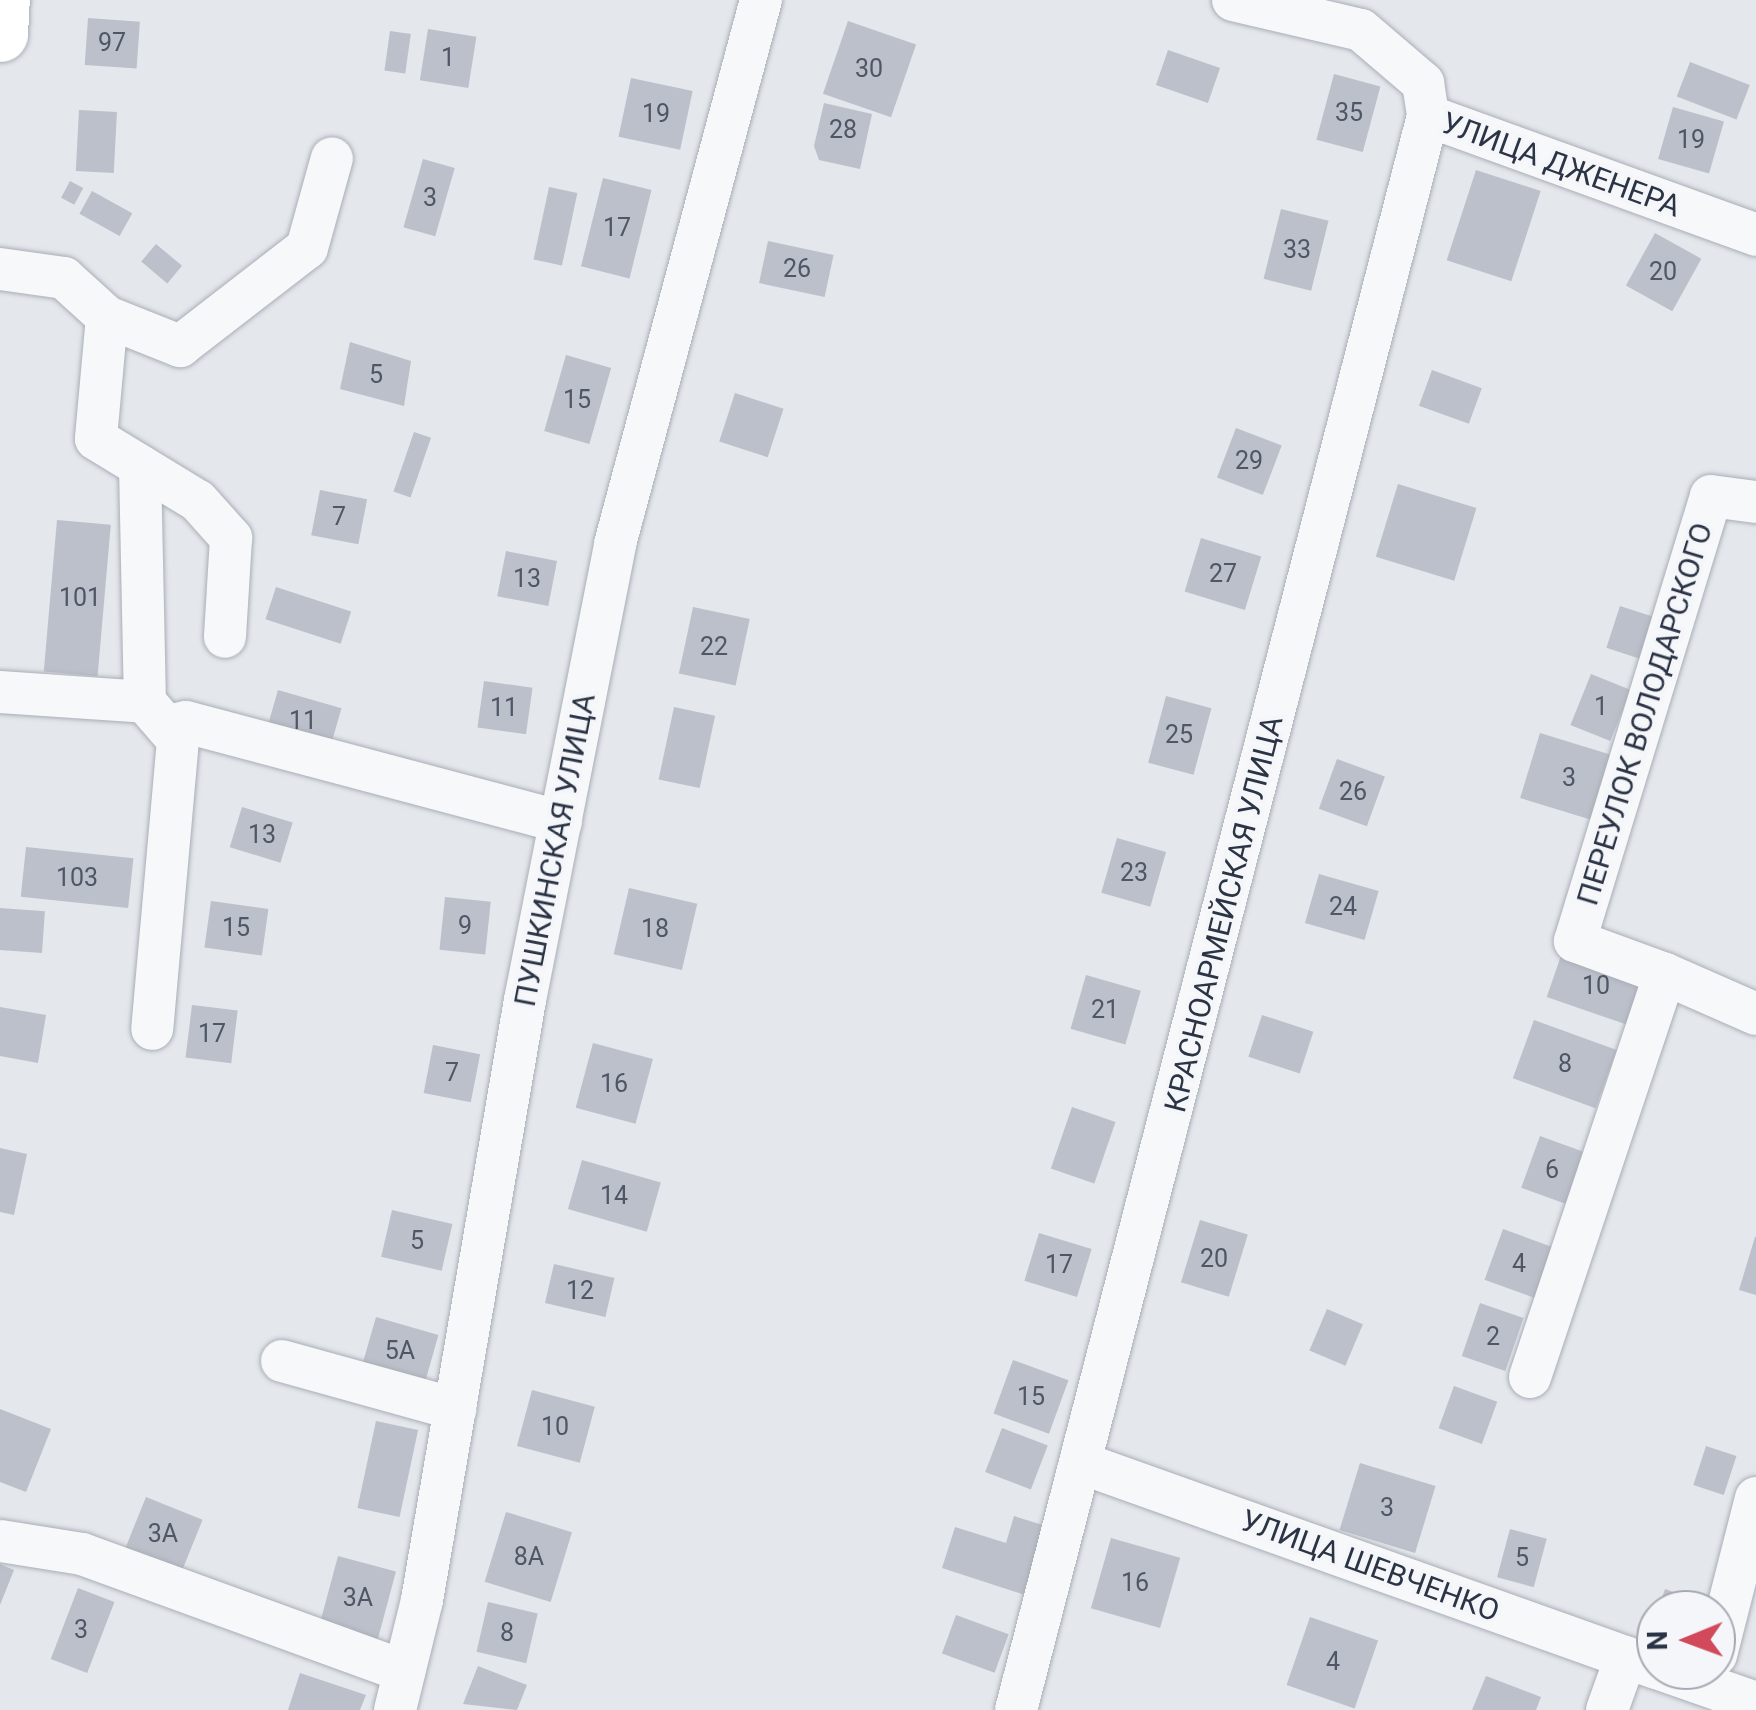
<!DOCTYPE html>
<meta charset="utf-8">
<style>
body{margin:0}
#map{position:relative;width:1756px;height:1710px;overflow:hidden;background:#e4e7ec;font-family:Roboto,sans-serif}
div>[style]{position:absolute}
.building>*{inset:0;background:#bbc0ca;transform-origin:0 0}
.roads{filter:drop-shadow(0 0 2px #a9aeb7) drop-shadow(0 0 2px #a9aeb7)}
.minor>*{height:42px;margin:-21px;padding:0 21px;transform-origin:21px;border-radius:21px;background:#f7f8fa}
.major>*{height:55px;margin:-27.5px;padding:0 27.5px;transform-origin:27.5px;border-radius:27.5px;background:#fff}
span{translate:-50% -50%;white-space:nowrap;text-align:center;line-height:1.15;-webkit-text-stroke:8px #f4f6f9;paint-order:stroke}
.number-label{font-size:25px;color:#4f5766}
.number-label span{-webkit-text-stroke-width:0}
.street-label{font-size:30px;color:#2b3445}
.north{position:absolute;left:1636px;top:1590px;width:100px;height:100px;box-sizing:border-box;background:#f4f6f9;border:2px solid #a4a8b1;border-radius:50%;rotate:269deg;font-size:28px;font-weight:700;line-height:40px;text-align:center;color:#2b3445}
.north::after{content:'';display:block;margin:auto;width:35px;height:45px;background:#d1495b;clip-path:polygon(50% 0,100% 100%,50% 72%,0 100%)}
</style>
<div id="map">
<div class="building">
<i style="left:88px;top:18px;width:52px;height:47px;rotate:4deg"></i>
<i style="left:848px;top:21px;width:72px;height:77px;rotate:19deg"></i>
<i style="left:428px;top:29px;width:49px;height:52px;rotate:9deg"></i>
<i style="left:390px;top:31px;width:21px;height:40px;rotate:8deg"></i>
<i style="left:1168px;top:50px;width:55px;height:37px;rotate:19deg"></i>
<i style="left:1690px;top:62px;width:64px;height:37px;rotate:21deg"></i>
<i style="left:1334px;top:74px;width:48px;height:68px;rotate:15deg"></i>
<i style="left:631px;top:78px;width:63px;height:60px;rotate:12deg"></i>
<i style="clip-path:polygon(824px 103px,872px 114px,860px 169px,819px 160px,814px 146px)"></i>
<i style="left:1673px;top:107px;width:53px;height:54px;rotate:16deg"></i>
<i style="left:79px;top:110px;width:38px;height:61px;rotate:3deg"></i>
<i style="left:423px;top:159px;width:33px;height:71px;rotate:16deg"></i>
<i style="left:1476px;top:170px;width:68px;height:95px;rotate:18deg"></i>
<i style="left:603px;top:178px;width:50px;height:91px;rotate:14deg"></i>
<i style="left:70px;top:181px;width:15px;height:19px;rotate:28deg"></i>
<i style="left:549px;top:187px;width:29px;height:74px;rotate:12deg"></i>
<i style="left:92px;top:191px;width:46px;height:26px;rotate:29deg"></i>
<i style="left:1281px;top:209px;width:49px;height:72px;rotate:14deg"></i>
<i style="left:1655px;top:233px;width:53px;height:60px;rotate:29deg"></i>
<i style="left:768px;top:241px;width:67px;height:43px;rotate:12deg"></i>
<i style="left:156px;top:244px;width:34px;height:23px;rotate:40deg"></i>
<i style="clip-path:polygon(350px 342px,411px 361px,404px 406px,340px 389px)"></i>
<i style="left:566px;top:355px;width:47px;height:79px;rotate:16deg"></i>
<i style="left:1432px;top:370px;width:53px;height:38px;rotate:20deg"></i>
<i style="left:735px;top:393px;width:51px;height:51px;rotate:18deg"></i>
<i style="left:1236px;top:428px;width:49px;height:53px;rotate:21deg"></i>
<i style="left:414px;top:432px;width:18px;height:63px;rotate:19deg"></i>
<i style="left:1398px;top:484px;width:82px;height:76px;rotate:17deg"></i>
<i style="left:320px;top:490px;width:48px;height:46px;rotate:11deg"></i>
<i style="left:57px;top:520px;width:54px;height:152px;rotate:5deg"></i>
<i style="left:1201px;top:538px;width:63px;height:56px;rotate:17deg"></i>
<i style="left:506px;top:551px;width:52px;height:46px;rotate:11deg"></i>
<i style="left:276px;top:587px;width:79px;height:34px;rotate:18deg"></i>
<i style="left:1620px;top:606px;width:35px;height:44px;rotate:18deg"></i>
<i style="left:693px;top:607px;width:58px;height:68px;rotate:12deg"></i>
<i style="left:1591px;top:674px;width:43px;height:55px;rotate:22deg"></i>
<i style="left:484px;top:681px;width:49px;height:47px;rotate:8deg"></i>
<i style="left:278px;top:690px;width:66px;height:46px;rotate:16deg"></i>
<i style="left:1166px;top:696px;width:47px;height:69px;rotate:15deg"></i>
<i style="left:674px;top:707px;width:42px;height:74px;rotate:12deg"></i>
<i style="left:1540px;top:733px;width:81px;height:68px;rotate:17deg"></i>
<i style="left:1337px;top:759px;width:51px;height:53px;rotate:20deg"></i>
<i style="left:242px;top:807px;width:53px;height:42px;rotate:17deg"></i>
<i style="left:1117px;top:838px;width:51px;height:57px;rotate:16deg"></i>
<i style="left:26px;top:847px;width:108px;height:50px;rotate:6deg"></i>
<i style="left:1319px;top:874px;width:62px;height:51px;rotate:16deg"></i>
<i style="left:629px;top:888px;width:70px;height:68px;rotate:13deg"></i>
<i style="left:445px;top:897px;width:46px;height:53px;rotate:6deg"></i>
<i style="left:211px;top:901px;width:58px;height:47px;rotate:8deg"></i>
<i style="left:0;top:908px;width:45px;height:42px;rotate:4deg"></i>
<i style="left:1564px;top:947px;width:86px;height:53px;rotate:19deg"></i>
<i style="left:1086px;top:975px;width:57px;height:56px;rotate:16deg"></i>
<i style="left:192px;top:1005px;width:46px;height:53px;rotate:7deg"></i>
<i style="clip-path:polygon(0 1007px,46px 1015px,38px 1063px,0 1056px)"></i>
<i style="left:1262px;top:1015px;width:54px;height:44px;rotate:18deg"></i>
<i style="left:1534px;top:1020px;width:88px;height:62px;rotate:20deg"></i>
<i style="left:593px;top:1043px;width:62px;height:67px;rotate:15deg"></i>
<i style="left:433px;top:1045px;width:48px;height:49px;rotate:11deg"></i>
<i style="left:1072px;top:1107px;width:46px;height:65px;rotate:19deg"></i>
<i style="left:1540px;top:1136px;width:47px;height:55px;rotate:20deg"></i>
<i style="clip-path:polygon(0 1148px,27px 1154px,14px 1215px,0 1212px)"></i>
<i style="left:582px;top:1160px;width:82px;height:51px;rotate:16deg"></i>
<i style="left:392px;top:1210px;width:62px;height:48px;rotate:13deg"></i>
<i style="left:1200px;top:1220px;width:50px;height:65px;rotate:17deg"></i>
<i style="left:1503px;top:1229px;width:54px;height:54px;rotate:20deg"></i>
<i style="left:1039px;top:1233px;width:55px;height:50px;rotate:17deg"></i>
<i style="clip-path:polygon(1755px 1237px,1756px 1237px,1756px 1295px,1739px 1290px)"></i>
<i style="left:554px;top:1264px;width:62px;height:40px;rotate:13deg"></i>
<i style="left:1480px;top:1303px;width:46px;height:56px;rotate:19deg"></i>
<i style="left:1327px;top:1309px;width:39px;height:45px;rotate:23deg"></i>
<i style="left:376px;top:1317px;width:65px;height:51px;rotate:16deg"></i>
<i style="left:1013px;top:1360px;width:59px;height:57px;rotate:20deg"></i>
<i style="left:1454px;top:1386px;width:46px;height:45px;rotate:20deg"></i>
<i style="left:532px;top:1390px;width:65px;height:58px;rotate:15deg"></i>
<i style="clip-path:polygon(0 1409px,51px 1429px,26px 1492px,0 1482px)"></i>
<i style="left:376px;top:1421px;width:43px;height:89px;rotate:12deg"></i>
<i style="left:1002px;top:1428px;width:49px;height:47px;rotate:21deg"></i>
<i style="left:1706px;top:1446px;width:32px;height:41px;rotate:18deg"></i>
<i style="left:1360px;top:1463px;width:79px;height:70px;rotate:17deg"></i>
<i style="left:146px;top:1497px;width:61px;height:56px;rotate:22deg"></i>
<i style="left:506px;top:1512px;width:69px;height:73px;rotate:17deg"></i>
<i style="clip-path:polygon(1014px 1516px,1046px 1526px,1025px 1595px,942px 1568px,955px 1527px,1006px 1543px)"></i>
<i style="left:1510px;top:1529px;width:38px;height:50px;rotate:15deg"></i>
<i style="left:1111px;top:1538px;width:72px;height:73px;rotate:16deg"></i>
<i style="left:338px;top:1556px;width:60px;height:71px;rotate:15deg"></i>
<i style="clip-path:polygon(0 1564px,14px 1570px,0 1605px)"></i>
<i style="left:78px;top:1588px;width:39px;height:76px;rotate:21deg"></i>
<i style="clip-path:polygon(1665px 1589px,1707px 1604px,1705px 1610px,1658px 1610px)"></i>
<i style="left:488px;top:1602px;width:51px;height:51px;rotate:13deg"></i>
<i style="left:956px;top:1615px;width:56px;height:41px;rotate:20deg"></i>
<i style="left:1310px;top:1617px;width:72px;height:72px;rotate:19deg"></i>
<i style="clip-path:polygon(478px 1666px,527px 1685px,517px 1710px,463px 1704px)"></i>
<i style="clip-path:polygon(300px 1673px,366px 1695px,360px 1710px,288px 1710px)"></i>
<i style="clip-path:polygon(1486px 1676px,1541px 1697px,1536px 1710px,1472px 1710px)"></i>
</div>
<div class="roads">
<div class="minor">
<i style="left:1233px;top:0;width:131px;rotate:13.2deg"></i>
<i style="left:1361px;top:30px;width:82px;rotate:40.5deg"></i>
<i style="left:1423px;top:83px;width:33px;rotate:81deg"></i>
<i style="left:1428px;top:116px;width:349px;rotate:19.9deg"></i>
<i style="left:0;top:269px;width:65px;rotate:8deg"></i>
<i style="left:64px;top:278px;width:58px;rotate:42.2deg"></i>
<i style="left:107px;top:317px;width:122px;rotate:95.2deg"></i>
<i style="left:96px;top:439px;width:119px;rotate:31.3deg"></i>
<i style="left:198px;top:501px;width:50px;rotate:48.3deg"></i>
<i style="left:231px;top:538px;width:99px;rotate:93.5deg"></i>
<i style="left:107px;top:317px;width:79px;rotate:21.7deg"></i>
<i style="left:180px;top:346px;width:160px;rotate:-37.7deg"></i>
<i style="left:307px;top:248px;width:93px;rotate:-74.5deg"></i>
<i style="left:140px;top:466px;width:236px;rotate:88.8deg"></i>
<i style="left:0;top:692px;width:145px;rotate:3.9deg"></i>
<i style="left:145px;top:702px;width:50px;rotate:49deg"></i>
<i style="left:178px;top:740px;width:290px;rotate:95.1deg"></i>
<i style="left:166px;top:726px;width:20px;rotate:-11deg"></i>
<i style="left:186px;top:722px;width:388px;rotate:14.9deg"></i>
<i style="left:1665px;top:974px;width:99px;rotate:23.7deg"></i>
<i style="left:282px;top:1361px;width:180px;rotate:15.5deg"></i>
<i style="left:1530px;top:1377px;width:425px;rotate:-71.5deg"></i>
<i style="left:1665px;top:974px;width:96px;rotate:-159.9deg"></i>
<i style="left:1575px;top:941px;width:465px;rotate:-73deg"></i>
<i style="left:1711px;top:496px;width:45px;rotate:7.6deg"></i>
<i style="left:1084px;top:1464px;width:607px;rotate:19.63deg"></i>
<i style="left:0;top:1541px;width:83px;rotate:9deg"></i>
<i style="left:82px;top:1554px;width:343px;rotate:20deg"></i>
<i style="left:1716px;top:1655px;width:162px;rotate:-75.7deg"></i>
<i style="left:1662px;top:1670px;width:100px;rotate:19.3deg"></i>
<i style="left:395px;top:1710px;width:113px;rotate:-76.2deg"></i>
<i style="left:422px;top:1600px;width:609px;rotate:-80.26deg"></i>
<i style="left:525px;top:1000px;width:465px;rotate:-78.8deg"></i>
<i style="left:615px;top:544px;width:563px;rotate:-74.98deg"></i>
<i style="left:1016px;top:1710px;width:1646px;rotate:-75.51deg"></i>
<i style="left:1607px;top:1710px;width:56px;rotate:-70.3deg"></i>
</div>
<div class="major">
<i style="left:0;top:34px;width:34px;rotate:-87deg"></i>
</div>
</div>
<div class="number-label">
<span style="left:112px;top:43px">97</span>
<span style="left:448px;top:58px">1</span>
<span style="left:869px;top:69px">30</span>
<span style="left:1349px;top:113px">35</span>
<span style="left:656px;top:114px">19</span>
<span style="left:843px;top:130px">28</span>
<span style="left:1691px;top:140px">19</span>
<span style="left:430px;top:198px">3</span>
<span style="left:617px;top:228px">17</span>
<span style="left:1297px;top:250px">33</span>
<span style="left:797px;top:269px">26</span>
<span style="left:1663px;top:272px">20</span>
<span style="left:376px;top:375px">5</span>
<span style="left:577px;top:400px">15</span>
<span style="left:1249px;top:461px">29</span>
<span style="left:339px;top:517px">7</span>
<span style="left:1223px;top:574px">27</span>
<span style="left:527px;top:579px">13</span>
<span style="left:80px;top:598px">101</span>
<span style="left:714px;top:647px">22</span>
<span style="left:1601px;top:707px">1</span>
<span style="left:504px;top:708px">11</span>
<span style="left:303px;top:721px">11</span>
<span style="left:1179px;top:735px">25</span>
<span style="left:1569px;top:778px">3</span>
<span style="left:1353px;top:792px">26</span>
<span style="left:262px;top:835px">13</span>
<span style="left:1134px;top:873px">23</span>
<span style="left:77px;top:878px">103</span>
<span style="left:1343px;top:907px">24</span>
<span style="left:465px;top:926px">9</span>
<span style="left:236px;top:928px">15</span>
<span style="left:655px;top:929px">18</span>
<span style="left:1596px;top:986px">10</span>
<span style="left:1105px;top:1010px">21</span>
<span style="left:212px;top:1034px">17</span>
<span style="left:1565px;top:1064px">8</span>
<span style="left:452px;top:1073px">7</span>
<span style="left:614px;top:1084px">16</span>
<span style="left:1552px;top:1170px">6</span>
<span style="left:614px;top:1196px">14</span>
<span style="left:417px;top:1241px">5</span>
<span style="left:1214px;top:1259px">20</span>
<span style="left:1519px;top:1264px">4</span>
<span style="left:1059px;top:1265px">17</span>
<span style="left:580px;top:1291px">12</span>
<span style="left:1493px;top:1337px">2</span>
<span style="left:400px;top:1351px">5А</span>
<span style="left:1031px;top:1397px">15</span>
<span style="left:555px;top:1427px">10</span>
<span style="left:1387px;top:1508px">3</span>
<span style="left:163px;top:1534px">3А</span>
<span style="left:529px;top:1557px">8А</span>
<span style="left:1522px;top:1558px">5</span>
<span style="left:1135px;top:1583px">16</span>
<span style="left:358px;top:1598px">3А</span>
<span style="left:81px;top:1630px">3</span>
<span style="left:507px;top:1633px">8</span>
<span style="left:1333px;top:1662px">4</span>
</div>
<div class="street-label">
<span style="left:1561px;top:165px;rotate:20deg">УЛИЦА ДЖЕНЕРА</span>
<span style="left:1645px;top:714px;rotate:-73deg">ПЕРЕУЛОК ВОЛОДАРСКОГО</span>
<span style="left:555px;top:850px;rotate:-79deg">ПУШКИНСКАЯ УЛИЦА</span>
<span style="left:1224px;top:914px;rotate:-76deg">КРАСНОАРМЕЙСКАЯ УЛИЦА</span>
<span style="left:1370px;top:1566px;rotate:20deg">УЛИЦА ШЕВЧЕНКО</span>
</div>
<div class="north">N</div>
</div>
